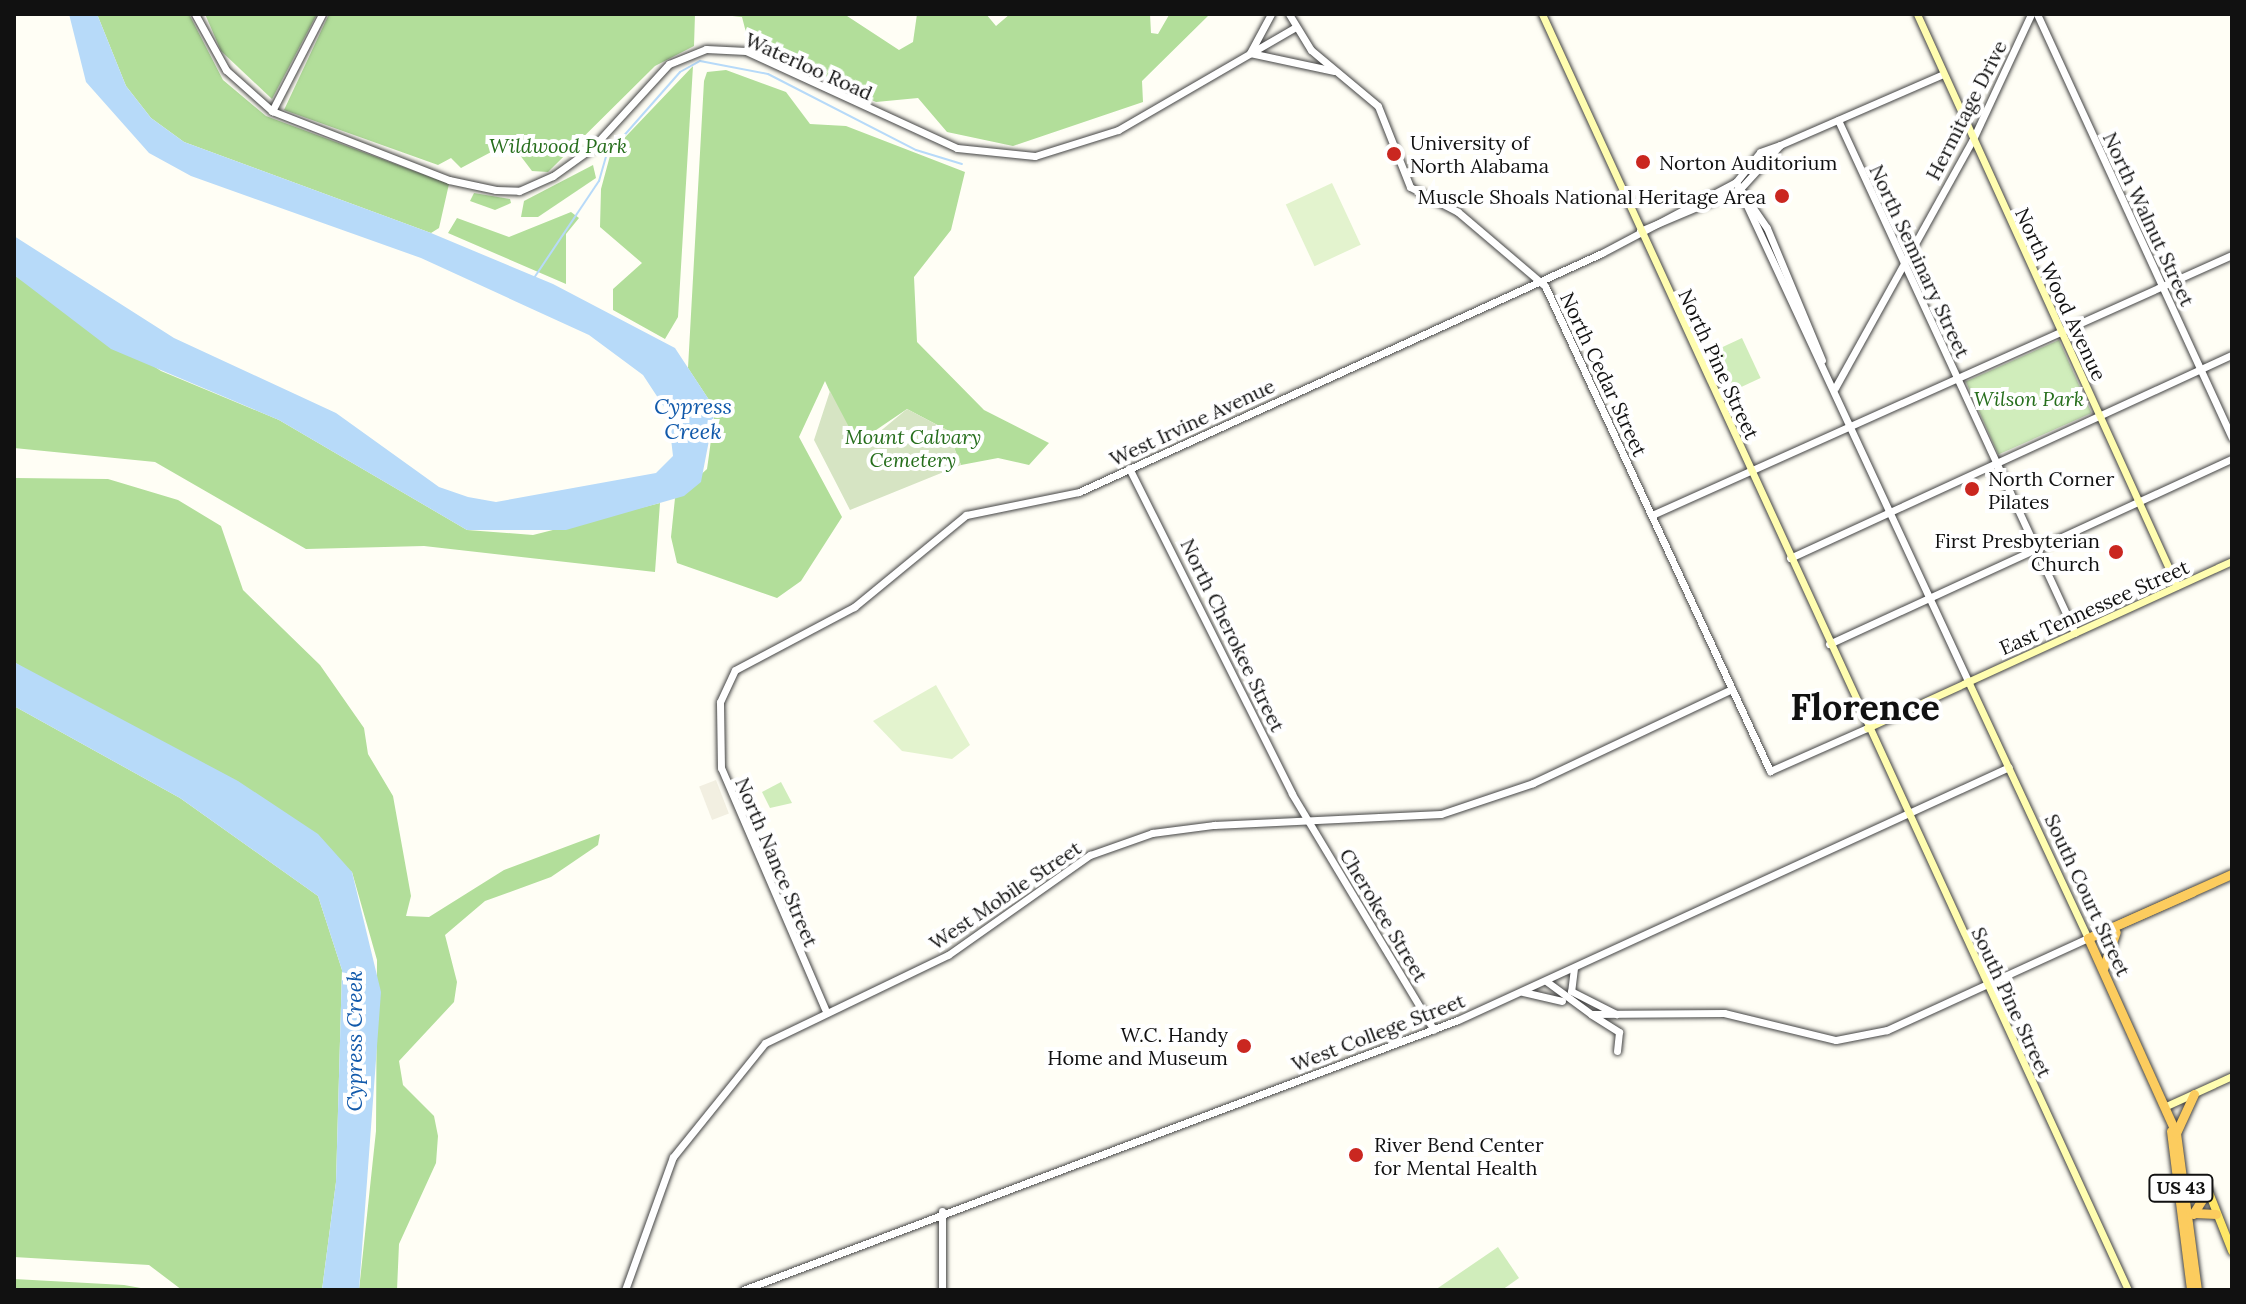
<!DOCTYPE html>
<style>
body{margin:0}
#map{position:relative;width:2246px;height:1304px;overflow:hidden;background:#fffef5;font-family:Lora,serif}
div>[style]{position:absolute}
.green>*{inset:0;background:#d0edbb;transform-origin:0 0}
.forest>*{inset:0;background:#b2de9a}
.cemetery>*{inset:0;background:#d6e4c3}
.pitch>*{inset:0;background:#e3f3ce;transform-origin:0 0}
.plaza>*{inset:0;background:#f2efe1;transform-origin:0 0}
.water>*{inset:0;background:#b7daf9}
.stream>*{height:2px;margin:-1px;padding:0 1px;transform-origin:1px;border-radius:1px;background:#b7daf9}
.roads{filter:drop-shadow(0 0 2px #444) drop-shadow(0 0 2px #444)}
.tertiary>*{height:7px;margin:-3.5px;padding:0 3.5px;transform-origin:3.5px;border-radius:3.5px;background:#fff}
.secondary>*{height:7px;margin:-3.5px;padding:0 3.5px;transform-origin:3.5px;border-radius:3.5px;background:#fffdb0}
.primary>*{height:8px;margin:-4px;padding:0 4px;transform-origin:4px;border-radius:4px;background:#fee766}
.trunk>*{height:9px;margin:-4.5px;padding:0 4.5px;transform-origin:4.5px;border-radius:4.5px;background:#fccc5e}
.dots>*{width:22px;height:22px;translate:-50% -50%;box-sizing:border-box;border:4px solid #fff;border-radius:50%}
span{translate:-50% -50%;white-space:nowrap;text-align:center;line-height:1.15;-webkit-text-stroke:8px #fff;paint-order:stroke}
.shield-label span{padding:2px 6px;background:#fff;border:2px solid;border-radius:6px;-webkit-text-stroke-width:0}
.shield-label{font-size:18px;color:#111;font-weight:700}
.street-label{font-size:20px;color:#111}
.poi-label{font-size:20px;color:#111}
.left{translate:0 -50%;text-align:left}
.right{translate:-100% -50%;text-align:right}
.park-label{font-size:20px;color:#266e1c;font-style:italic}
.water-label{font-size:22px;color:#125aab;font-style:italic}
.town-label{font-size:36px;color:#111;font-weight:700}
.frame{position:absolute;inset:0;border:16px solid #111;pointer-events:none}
</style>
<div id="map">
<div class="green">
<i style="left:1742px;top:338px;width:44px;height:35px;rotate:65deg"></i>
<i style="left:2059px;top:340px;width:80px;height:102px;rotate:66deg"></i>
<i style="clip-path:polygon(781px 782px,792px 803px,770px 808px,762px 792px)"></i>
<i style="clip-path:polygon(1498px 1247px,1519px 1278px,1502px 1290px,1435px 1290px)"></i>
</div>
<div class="forest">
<i style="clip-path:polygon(97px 14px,189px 14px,223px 80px,266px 116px,449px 184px,439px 228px,431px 233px,184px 142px,151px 118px,126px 86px)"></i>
<i style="clip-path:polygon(205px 14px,317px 14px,272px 99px,221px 51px)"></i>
<i style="clip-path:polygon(329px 14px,695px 14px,694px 46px,655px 66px,548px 172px,532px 171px,510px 142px,461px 168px,451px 158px,438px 165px,284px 110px)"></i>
<i style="clip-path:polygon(713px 14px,844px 14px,899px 50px,913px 42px,917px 14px,986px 14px,996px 26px,1010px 14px,1150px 14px,1151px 33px,1158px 34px,1169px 15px,1210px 14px,1142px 81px,1143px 102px,1013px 146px,947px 132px,918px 98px,876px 102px,831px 82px,749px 44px,742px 17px)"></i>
<i style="clip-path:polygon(693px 66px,678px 317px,665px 339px,613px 310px,613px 289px,642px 263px,600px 227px,601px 189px,611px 152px)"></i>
<i style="clip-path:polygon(726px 70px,786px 92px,810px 124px,846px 126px,965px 172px,951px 230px,914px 277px,917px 342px,984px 410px,1049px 443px,1029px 465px,998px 458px,961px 465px,947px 430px,907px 409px,854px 445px,825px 381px,799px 437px,842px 517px,801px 581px,777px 598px,677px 563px,671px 537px,675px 498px,707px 469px,709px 455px,715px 409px,688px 368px,704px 81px,707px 72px)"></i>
<i style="clip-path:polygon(593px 165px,596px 178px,538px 217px,521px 217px,524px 201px)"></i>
<i style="clip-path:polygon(474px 193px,510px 199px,511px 203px,495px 210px,470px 201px)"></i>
<i style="clip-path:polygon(571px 212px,579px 218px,566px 234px,566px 284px,448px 233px,457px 218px,509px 237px)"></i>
<i style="clip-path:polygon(14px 275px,161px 371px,279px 420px,467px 530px,533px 535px,660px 503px,655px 572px,424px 546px,306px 549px,155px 462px,14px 448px)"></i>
<i style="clip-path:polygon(14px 478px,108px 479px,178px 500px,221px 526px,243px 590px,320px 665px,364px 728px,368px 754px,393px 796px,411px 896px,406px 916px,429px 917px,504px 870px,600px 834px,598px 845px,551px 877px,485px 901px,445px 935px,457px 982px,454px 1002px,399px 1061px,403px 1085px,434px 1116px,438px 1136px,436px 1163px,399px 1244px,397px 1290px,359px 1290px,376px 1131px,377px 960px,352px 872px,14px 662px)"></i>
<i style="clip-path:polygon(14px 706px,180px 798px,318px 896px,342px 970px,336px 1182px,322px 1290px,182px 1290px,149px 1265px,14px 1257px)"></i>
<i style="clip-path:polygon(14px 1279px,124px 1285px,152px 1290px,14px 1290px)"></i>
</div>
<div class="cemetery">
<i style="clip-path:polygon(830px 391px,860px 448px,907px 409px,947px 430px,961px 465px,850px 510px,814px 440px)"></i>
</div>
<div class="pitch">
<i style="left:1332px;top:183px;width:68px;height:51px;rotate:65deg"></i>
<i style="clip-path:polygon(936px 685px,970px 745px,952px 759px,902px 751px,873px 721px)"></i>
</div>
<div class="plaza">
<i style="left:716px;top:780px;width:36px;height:18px;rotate:69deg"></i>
</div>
<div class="water">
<i style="clip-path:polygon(69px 14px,97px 14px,126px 86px,151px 118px,184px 142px,431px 233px,553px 284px,675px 348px,715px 409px,701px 482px,684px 496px,566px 530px,467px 530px,279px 420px,111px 349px,14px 275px,14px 236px,174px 338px,336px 413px,439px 487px,468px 497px,496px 502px,656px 473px,673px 456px,668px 413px,643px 375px,589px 335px,421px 258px,191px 176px,149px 153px,86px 82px)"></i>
<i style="clip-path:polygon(14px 662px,238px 781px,318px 834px,352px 872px,381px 992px,359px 1290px,322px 1290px,336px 1182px,342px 970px,318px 896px,180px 798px,14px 706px)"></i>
</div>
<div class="stream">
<i style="left:534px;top:278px;width:117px;rotate:-56.2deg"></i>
<i style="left:599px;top:181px;width:26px;rotate:-74deg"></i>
<i style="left:606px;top:156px;width:112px;rotate:-48.6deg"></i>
<i style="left:680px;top:72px;width:23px;rotate:-29deg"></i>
<i style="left:700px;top:61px;width:69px;rotate:10.8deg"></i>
<i style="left:768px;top:74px;width:166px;rotate:27.2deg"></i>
<i style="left:916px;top:150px;width:48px;rotate:16.9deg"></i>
</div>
<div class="roads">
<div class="tertiary">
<i style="left:195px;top:14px;width:64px;rotate:61deg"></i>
<i style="left:226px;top:70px;width:62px;rotate:41.7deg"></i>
<i style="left:272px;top:111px;width:190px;rotate:21.3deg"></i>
<i style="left:449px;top:180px;width:48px;rotate:12deg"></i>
<i style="left:496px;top:190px;width:23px;rotate:2deg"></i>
<i style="left:519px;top:191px;width:37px;rotate:-24deg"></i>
<i style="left:553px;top:176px;width:48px;rotate:-35.7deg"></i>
<i style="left:592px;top:148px;width:114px;rotate:-47.5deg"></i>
<i style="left:669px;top:64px;width:40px;rotate:-22deg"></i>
<i style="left:706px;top:49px;width:40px;rotate:2.9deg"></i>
<i style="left:746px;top:51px;width:232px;rotate:24.7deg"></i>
<i style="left:957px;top:148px;width:78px;rotate:5.9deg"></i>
<i style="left:1035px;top:156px;width:87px;rotate:-17.4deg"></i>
<i style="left:1118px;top:130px;width:203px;rotate:-30.1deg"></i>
<i style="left:1271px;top:14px;width:44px;rotate:118.3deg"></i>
<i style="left:1250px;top:53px;width:86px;rotate:12.1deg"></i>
<i style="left:1289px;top:14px;width:42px;rotate:58.6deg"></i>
<i style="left:1311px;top:50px;width:87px;rotate:39.9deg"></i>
<i style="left:1378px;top:106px;width:87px;rotate:68.4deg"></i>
<i style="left:1410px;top:187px;width:54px;rotate:27.5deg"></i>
<i style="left:1458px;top:212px;width:114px;rotate:40.4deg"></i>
<i style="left:1545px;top:286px;width:535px;rotate:65.11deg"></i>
<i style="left:1770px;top:771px;width:106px;rotate:-23.9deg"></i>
<i style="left:2037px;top:14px;width:466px;rotate:65.3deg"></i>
<i style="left:272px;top:111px;width:109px;rotate:-62.7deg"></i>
<i style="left:1838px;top:120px;width:565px;rotate:65.2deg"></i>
<i style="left:1736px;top:182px;width:550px;rotate:65.06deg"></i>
<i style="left:1740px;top:189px;width:47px;rotate:55.3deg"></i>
<i style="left:1767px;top:228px;width:143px;rotate:67.4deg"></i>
<i style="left:1640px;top:231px;width:108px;rotate:-22.8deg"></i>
<i style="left:1740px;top:189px;width:59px;rotate:-47.7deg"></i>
<i style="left:1780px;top:145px;width:178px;rotate:-23.5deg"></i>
<i style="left:1835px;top:388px;width:285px;rotate:-61deg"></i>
<i style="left:1973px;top:139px;width:138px;rotate:-65.1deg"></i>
<i style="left:1129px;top:468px;width:364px;rotate:63.4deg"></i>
<i style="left:1292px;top:794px;width:275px;rotate:59deg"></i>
<i style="left:1652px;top:515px;width:636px;rotate:-24.15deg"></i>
<i style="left:1790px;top:558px;width:486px;rotate:-24.7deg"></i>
<i style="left:1829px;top:644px;width:443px;rotate:-24.7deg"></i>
<i style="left:1574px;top:968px;width:23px;rotate:97deg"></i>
<i style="left:1571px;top:991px;width:51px;rotate:27.1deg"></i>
<i style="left:1546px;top:981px;width:56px;rotate:36.3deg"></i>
<i style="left:1591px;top:1014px;width:133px;rotate:-0.4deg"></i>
<i style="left:1724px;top:1013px;width:115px;rotate:13.6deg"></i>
<i style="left:1836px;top:1040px;width:52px;rotate:-11.1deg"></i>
<i style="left:1887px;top:1030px;width:221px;rotate:-24.6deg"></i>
<i style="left:1523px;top:992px;width:40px;rotate:13deg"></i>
<i style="left:825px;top:1009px;width:262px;rotate:-113.3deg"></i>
<i style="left:721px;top:768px;width:66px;rotate:-90.9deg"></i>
<i style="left:720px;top:702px;width:35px;rotate:-65deg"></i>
<i style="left:735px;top:670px;width:135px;rotate:-27.9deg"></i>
<i style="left:854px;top:607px;width:145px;rotate:-39.4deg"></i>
<i style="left:966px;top:515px;width:115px;rotate:-11.5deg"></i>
<i style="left:1079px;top:492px;width:575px;rotate:-24.56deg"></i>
<i style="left:1602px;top:253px;width:152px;rotate:-27.9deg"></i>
<i style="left:1736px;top:182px;width:38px;rotate:-51deg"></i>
<i style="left:1760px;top:152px;width:21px;rotate:-19deg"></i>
<i style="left:1592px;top:1015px;width:32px;rotate:32deg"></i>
<i style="left:1619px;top:1032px;width:19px;rotate:96deg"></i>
<i style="left:942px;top:1211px;width:79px;rotate:90deg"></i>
<i style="left:625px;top:1290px;width:141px;rotate:-70.2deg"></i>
<i style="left:673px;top:1157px;width:146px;rotate:-51.1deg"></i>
<i style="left:765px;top:1043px;width:203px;rotate:-25.7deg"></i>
<i style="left:948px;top:955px;width:174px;rotate:-35.2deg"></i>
<i style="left:1090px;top:855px;width:66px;rotate:-19.5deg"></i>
<i style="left:1152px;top:833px;width:63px;rotate:-7.4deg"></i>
<i style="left:1214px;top:825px;width:227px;rotate:-2.8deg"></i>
<i style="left:1441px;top:814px;width:97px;rotate:-18.6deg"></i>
<i style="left:1533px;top:783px;width:220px;rotate:-25.3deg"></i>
<i style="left:743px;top:1290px;width:764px;rotate:-20.69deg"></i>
<i style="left:1458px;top:1020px;width:606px;rotate:-24.66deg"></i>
</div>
<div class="secondary">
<i style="left:1542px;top:14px;width:1404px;rotate:65.33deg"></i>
<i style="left:1917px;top:14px;width:628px;rotate:65.56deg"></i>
<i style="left:1968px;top:681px;width:284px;rotate:65deg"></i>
<i style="left:1867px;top:728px;width:401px;rotate:-24.6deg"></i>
<i style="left:2164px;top:1107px;width:75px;rotate:-24.5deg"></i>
</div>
<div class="primary">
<i style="left:2208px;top:1190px;width:66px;rotate:68.5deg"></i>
</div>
<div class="trunk">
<i style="left:2088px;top:938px;width:214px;rotate:65.7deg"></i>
<i style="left:2176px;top:1133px;width:158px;rotate:82.4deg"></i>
<i style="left:2088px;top:938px;width:158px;rotate:-24deg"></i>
<i style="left:2088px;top:938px;width:114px;rotate:-23.9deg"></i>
<i style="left:2103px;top:969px;width:39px;rotate:-71deg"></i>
<i style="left:2171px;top:1131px;width:160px;rotate:82.8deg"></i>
<i style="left:2176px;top:1133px;width:43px;rotate:-65.2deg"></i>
<i style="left:2195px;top:1213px;width:21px;rotate:3deg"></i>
<i style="left:2193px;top:1214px;width:28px;rotate:-58deg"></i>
</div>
</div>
<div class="dots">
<i style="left:1394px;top:154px;background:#ca2720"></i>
<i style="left:1643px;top:162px;background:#ca2720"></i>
<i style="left:1782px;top:196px;background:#ca2720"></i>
<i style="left:1972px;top:489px;background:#ca2720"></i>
<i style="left:2116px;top:552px;background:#ca2720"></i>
<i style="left:1244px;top:1046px;background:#ca2720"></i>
<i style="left:1356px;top:1155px;background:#ca2720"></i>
</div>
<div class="shield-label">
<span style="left:2181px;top:1188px">US 43</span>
</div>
<div class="street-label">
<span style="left:809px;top:66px;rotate:24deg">Waterloo Road</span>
<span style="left:1966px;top:110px;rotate:-63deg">Hermitage Drive</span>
<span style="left:2149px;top:219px;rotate:65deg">North Walnut Street</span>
<span style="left:1920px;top:261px;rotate:65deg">North Seminary Street</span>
<span style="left:2061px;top:294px;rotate:65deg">North Wood Avenue</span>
<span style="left:1719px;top:364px;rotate:65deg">North Pine Street</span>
<span style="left:1604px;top:374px;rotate:65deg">North Cedar Street</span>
<span style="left:1192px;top:422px;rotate:-25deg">West Irvine Avenue</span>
<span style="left:2094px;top:607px;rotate:-24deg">East Tennessee Street</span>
<span style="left:1233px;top:635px;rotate:64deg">North Cherokee Street</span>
<span style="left:777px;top:862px;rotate:67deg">North Nance Street</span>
<span style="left:1005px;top:895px;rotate:-34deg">West Mobile Street</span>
<span style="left:2088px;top:895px;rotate:65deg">South Court Street</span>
<span style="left:1384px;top:915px;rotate:59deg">Cherokee Street</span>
<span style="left:2012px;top:1002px;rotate:65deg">South Pine Street</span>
<span style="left:1378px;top:1032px;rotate:-21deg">West College Street</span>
</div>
<div class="poi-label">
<span class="left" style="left:1410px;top:154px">University of<br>North Alabama</span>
<span class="left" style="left:1659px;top:162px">Norton Auditorium</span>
<span class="right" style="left:1766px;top:196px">Muscle Shoals National Heritage Area</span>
<span class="left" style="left:1988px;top:490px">North Corner<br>Pilates</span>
<span class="right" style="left:2100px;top:552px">First Presbyterian<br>Church</span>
<span class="right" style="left:1228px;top:1046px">W.C. Handy<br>Home and Museum</span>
<span class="left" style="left:1374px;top:1156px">River Bend Center<br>for Mental Health</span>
</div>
<div class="park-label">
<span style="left:558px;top:145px">Wildwood Park</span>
<span style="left:2029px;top:398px">Wilson Park</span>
<span style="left:913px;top:448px">Mount Calvary<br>Cemetery</span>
</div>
<div class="water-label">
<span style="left:693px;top:419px">Cypress<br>Creek</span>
<span style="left:355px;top:1041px;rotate:-90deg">Cypress Creek</span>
</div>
<div class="town-label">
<span style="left:1865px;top:708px">Florence</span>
</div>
<div class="frame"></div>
</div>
